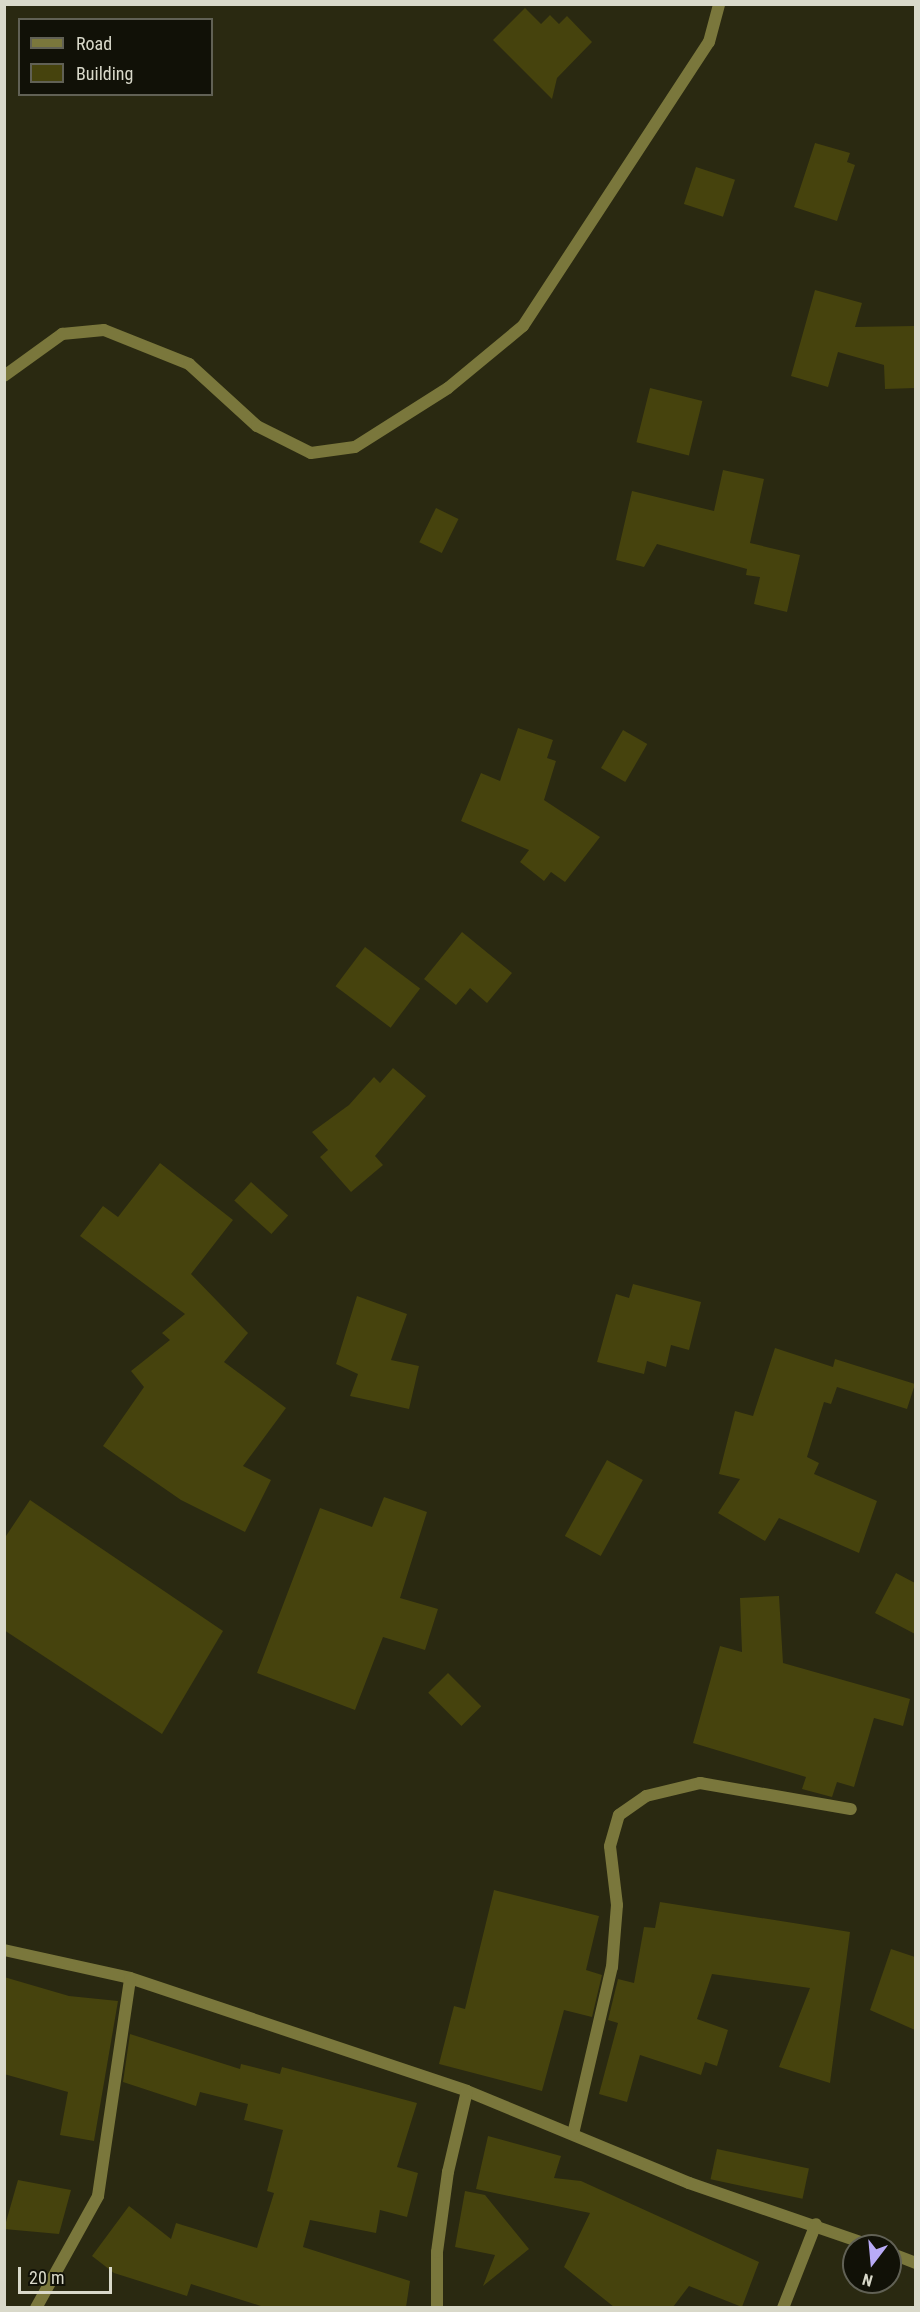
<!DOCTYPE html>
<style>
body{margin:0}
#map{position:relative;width:920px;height:2312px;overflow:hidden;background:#2a2911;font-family:"Roboto Condensed",sans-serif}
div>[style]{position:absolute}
.building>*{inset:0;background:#46430d;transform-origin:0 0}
.minor>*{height:12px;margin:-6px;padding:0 6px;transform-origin:6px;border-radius:6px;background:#7a773c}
span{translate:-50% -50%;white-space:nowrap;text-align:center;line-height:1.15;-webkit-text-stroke:6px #111107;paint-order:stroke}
.frame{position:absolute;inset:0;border:6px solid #d9d9ca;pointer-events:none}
.legend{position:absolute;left:18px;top:18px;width:195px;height:78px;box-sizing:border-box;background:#111107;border:2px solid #616155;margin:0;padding:8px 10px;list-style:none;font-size:18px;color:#d9d9ca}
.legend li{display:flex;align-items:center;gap:12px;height:30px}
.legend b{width:30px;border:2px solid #616155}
.north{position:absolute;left:842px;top:2234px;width:60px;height:60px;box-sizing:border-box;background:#111107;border:2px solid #616155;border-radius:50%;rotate:196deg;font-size:16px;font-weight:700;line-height:24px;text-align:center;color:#d9d9ca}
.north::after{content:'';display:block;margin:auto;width:21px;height:27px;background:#b9abf7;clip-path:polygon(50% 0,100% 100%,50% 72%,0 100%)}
.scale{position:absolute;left:18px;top:2267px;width:94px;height:27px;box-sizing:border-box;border:3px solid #d9d9ca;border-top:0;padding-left:8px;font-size:18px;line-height:21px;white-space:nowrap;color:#d9d9ca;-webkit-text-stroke:4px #111107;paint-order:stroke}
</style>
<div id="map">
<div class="building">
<i style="clip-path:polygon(525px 8px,541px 24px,550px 15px,559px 24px,567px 16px,592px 42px,557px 78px,552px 99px,493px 40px)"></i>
<i style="clip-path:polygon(815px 143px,850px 153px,847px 162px,855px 165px,837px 221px,794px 207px)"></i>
<i style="left:696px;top:167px;width:41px;height:39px;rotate:18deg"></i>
<i style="clip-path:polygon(815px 290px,862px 303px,855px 327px,915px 326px,915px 388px,885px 389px,884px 365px,838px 352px,828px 387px,791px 376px)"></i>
<i style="left:650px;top:388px;width:54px;height:56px;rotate:14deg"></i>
<i style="clip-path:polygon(723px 470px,764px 479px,750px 543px,800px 555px,787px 612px,754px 604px,760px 577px,746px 575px,747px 569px,657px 544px,644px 567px,616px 560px,632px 491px,714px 511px)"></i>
<i style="left:436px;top:508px;width:25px;height:38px;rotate:26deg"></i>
<i style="clip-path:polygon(518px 728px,553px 740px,547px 758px,556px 761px,544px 800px,600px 837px,565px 882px,551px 872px,544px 881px,520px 862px,529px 850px,461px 821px,481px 773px,500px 781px)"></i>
<i style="left:623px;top:730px;width:28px;height:44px;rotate:30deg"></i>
<i style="clip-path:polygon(462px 932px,512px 973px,487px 1003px,470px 988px,456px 1005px,424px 979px)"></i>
<i style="left:365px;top:947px;width:69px;height:49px;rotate:37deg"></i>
<i style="clip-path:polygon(393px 1068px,426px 1096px,375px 1156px,383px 1165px,351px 1192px,320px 1157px,328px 1150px,312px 1132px,349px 1105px,374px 1077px,380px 1083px)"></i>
<i style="clip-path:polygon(160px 1163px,233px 1220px,191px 1274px,248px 1333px,224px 1362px,286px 1408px,243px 1466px,271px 1480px,245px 1532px,181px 1500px,103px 1446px,144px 1387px,131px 1371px,170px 1340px,162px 1333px,185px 1314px,80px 1236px,103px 1206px,118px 1217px)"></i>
<i style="left:251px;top:1182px;width:50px;height:25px;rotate:42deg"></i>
<i style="clip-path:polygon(633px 1284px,701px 1302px,689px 1350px,671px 1345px,666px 1367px,647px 1361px,644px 1374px,597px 1362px,616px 1294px,629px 1298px)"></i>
<i style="clip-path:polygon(357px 1296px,407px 1314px,391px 1360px,419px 1366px,409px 1409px,350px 1396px,358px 1374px,336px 1364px)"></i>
<i style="clip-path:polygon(775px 1348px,833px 1367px,835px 1359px,915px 1384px,907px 1409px,837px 1387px,831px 1404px,824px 1402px,807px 1457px,819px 1463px,814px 1474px,877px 1501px,859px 1553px,779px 1518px,765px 1541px,718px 1513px,740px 1479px,719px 1474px,735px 1411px,753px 1416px)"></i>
<i style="left:607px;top:1460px;width:41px;height:87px;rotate:29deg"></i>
<i style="clip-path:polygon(384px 1497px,427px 1512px,400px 1598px,438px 1609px,425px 1650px,383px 1637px,355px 1710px,257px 1673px,320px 1508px,372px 1527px)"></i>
<i style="clip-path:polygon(30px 1500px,223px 1631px,162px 1734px,4px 1630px,4px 1539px)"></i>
<i style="clip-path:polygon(896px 1573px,915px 1583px,915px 1634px,875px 1613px)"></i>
<i style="clip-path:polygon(779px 1596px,783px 1663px,910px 1699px,903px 1726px,874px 1718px,854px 1787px,837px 1782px,832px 1797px,802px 1789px,806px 1777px,693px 1743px,720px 1646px,742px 1652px,740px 1598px)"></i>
<i style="left:448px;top:1673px;width:47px;height:28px;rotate:45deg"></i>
<i style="clip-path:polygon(494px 1890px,599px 1916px,586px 1970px,602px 1975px,592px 2017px,564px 2010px,542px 2091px,439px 2064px,454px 2006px,465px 2009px)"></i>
<i style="clip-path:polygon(660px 1902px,850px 1932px,830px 2083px,779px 2067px,810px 1988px,712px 1974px,697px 2019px,728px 2030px,717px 2066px,705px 2062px,701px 2075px,640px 2055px,627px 2102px,599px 2094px,618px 2023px,608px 2020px,618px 1979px,634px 1983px,644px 1927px,655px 1928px)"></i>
<i style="clip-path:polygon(891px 1949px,915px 1957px,915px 2030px,870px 2010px)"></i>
<i style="clip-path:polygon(4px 1977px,69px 1996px,118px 2001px,94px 2141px,60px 2135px,68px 2092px,4px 2074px)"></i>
<i style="clip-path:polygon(130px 2034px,240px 2069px,241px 2064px,280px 2074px,282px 2067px,417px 2103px,397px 2167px,418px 2173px,407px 2217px,380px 2210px,376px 2233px,310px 2220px,303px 2247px,410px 2281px,406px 2307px,264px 2307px,191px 2284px,187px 2296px,114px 2273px,92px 2256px,129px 2206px,171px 2239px,176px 2223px,257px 2248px,274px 2193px,267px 2191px,283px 2130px,244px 2120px,248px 2104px,200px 2092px,196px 2106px,123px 2082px)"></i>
<i style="clip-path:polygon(488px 2136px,561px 2156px,554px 2178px,581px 2181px,759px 2262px,742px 2307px,689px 2286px,673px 2307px,614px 2307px,564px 2267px,590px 2213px,476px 2189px)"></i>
<i style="left:717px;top:2149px;width:94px;height:31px;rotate:12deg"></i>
<i style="clip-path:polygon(18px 2180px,71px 2190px,59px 2234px,4px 2229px)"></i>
<i style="clip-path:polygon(465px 2191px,485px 2195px,529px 2249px,483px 2286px,495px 2255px,455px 2247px)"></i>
</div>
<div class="minor">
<i style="left:4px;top:376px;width:72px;rotate:-35.9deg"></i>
<i style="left:62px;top:334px;width:42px;rotate:-5.4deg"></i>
<i style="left:104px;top:330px;width:92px;rotate:21.8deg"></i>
<i style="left:189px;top:364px;width:92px;rotate:42.4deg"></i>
<i style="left:257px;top:426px;width:60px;rotate:26.6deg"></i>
<i style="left:311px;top:453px;width:44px;rotate:-7.8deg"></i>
<i style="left:355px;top:447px;width:110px;rotate:-32.4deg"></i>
<i style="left:448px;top:388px;width:97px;rotate:-39.6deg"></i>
<i style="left:523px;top:326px;width:339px;rotate:-56.8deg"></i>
<i style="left:709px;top:42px;width:39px;rotate:-75deg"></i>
<i style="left:4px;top:1950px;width:129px;rotate:12.5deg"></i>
<i style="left:130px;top:1978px;width:355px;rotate:18.5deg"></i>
<i style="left:467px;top:2091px;width:240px;rotate:22.5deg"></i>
<i style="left:689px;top:2183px;width:194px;rotate:19deg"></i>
<i style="left:573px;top:2134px;width:171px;rotate:-76.9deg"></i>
<i style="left:612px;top:1967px;width:62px;rotate:-85.4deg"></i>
<i style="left:617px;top:1905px;width:59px;rotate:-96.8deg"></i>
<i style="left:610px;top:1846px;width:32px;rotate:-74deg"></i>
<i style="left:619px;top:1815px;width:33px;rotate:-35deg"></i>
<i style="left:646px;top:1796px;width:56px;rotate:-13.5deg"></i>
<i style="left:700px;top:1783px;width:153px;rotate:9.8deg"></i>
<i style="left:890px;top:2253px;width:28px;rotate:21deg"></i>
<i style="left:36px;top:2308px;width:128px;rotate:-61deg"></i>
<i style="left:98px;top:2196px;width:220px;rotate:-81.6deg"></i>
<i style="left:437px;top:2308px;width:56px;rotate:-90deg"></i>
<i style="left:437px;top:2252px;width:81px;rotate:-82.2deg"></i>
<i style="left:448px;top:2172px;width:83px;rotate:-76.8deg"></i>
<i style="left:783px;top:2308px;width:90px;rotate:-68.6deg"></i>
</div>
<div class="frame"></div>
<ul class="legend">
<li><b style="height:8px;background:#7a773c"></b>Road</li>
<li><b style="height:16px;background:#46430d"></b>Building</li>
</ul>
<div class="north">N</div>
<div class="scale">20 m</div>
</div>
